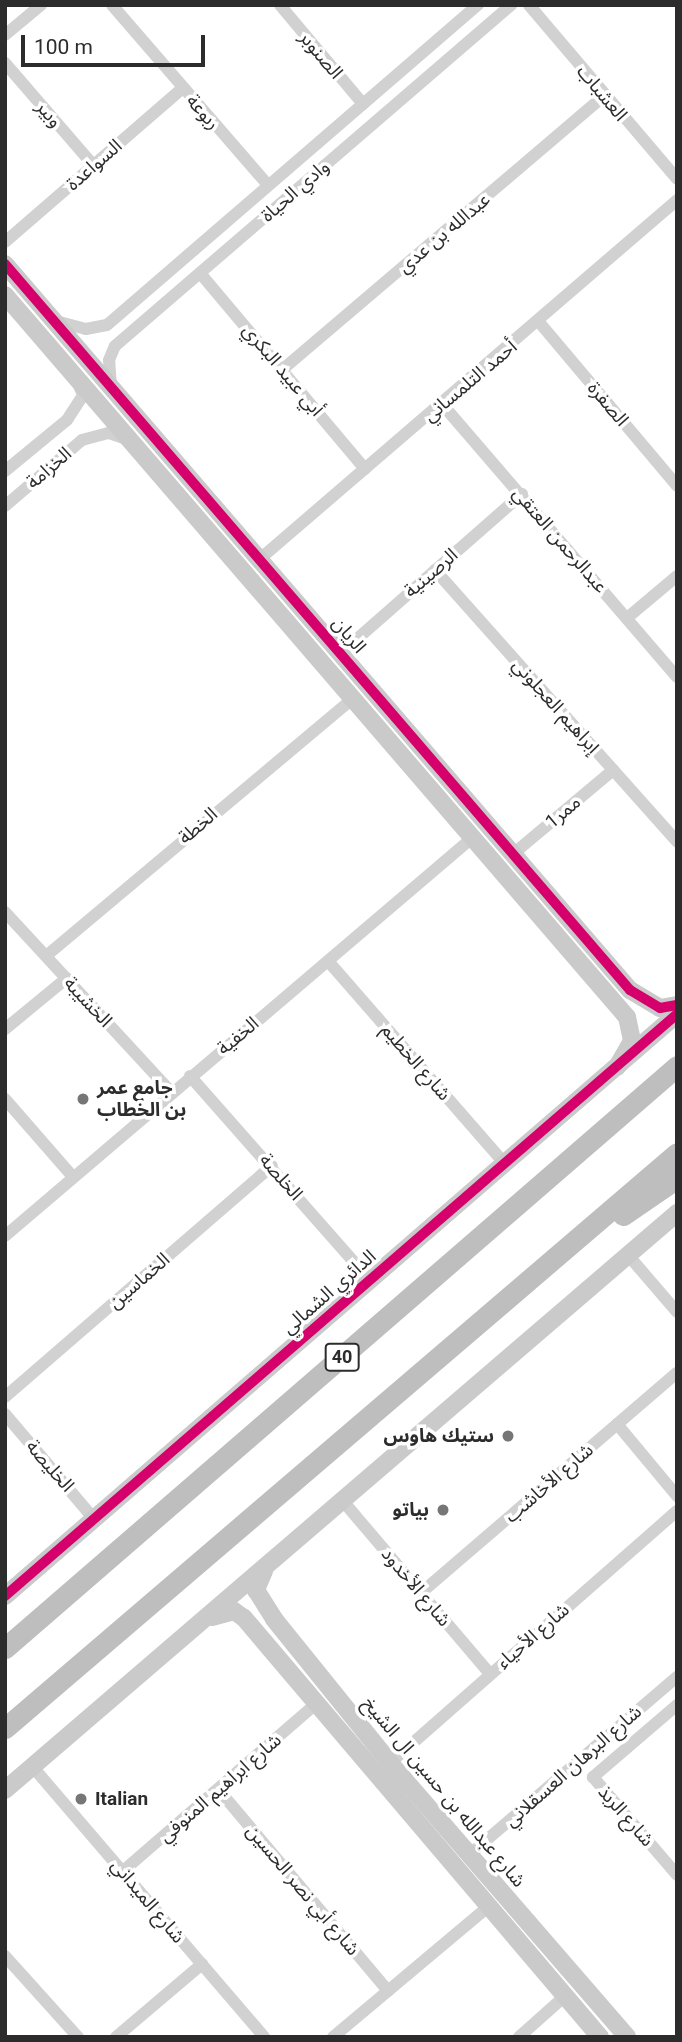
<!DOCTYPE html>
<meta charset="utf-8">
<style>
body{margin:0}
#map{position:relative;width:682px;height:2042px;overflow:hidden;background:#fff;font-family:Roboto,"Noto Sans Arabic",sans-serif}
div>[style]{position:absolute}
.street>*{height:12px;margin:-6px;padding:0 6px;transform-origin:6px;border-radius:6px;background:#d1d1d1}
.secondary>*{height:18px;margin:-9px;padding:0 9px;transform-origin:9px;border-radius:9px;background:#cacaca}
.highway>*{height:21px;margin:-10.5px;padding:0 10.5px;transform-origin:10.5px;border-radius:10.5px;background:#bebebe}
.cycleway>*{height:10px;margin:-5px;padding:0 5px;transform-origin:5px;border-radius:5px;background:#d6006c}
.dots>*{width:19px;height:19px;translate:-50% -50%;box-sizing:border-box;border:4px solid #fff;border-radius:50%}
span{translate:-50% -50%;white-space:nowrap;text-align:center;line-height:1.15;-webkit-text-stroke:7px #fff;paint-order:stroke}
.shield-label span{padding:2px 5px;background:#fff;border:2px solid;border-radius:5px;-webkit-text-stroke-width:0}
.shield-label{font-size:18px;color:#2c2c2c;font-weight:700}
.street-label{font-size:19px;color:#2c2c2c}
.poi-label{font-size:19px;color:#2c2c2c;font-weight:700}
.left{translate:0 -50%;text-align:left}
.right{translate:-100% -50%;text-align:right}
.frame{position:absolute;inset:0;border:7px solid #2c2c2c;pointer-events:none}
.scale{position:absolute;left:21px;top:35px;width:184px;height:32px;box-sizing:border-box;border:4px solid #2c2c2c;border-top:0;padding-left:9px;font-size:21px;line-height:24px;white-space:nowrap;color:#2c2c2c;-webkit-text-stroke:5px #fff;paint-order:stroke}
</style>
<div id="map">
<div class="street">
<i style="left:112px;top:5px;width:238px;rotate:49.1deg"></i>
<i style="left:280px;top:5px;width:129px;rotate:50deg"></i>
<i style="left:529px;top:5px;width:228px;rotate:49.6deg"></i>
<i style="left:5px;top:35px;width:47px;rotate:-39.8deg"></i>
<i style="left:5px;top:63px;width:135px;rotate:49.2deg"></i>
<i style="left:5px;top:242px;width:235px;rotate:-40.9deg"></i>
<i style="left:200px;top:273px;width:256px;rotate:49.9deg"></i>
<i style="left:52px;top:320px;width:35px;rotate:15deg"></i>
<i style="left:86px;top:329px;width:21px;rotate:-11deg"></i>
<i style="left:107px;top:325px;width:490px;rotate:-40.8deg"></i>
<i style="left:539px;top:322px;width:214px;rotate:49.9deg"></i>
<i style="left:283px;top:369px;width:421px;rotate:-40.4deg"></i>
<i style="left:111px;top:387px;width:27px;rotate:-94deg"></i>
<i style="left:109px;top:360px;width:15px;rotate:-67deg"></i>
<i style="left:115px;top:346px;width:523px;rotate:-40.73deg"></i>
<i style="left:442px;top:404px;width:360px;rotate:49.3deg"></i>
<i style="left:5px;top:471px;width:80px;rotate:-39.4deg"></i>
<i style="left:67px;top:420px;width:30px;rotate:-57deg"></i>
<i style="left:83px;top:395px;width:13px;rotate:-113deg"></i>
<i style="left:5px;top:506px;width:101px;rotate:-40.6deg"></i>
<i style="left:82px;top:440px;width:28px;rotate:-15deg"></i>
<i style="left:109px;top:433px;width:21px;rotate:19deg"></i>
<i style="left:261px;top:558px;width:549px;rotate:-40.71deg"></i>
<i style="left:435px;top:570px;width:364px;rotate:48.3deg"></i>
<i style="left:627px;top:618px;width:65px;rotate:-40deg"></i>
<i style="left:341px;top:653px;width:241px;rotate:-41.3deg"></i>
<i style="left:513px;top:854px;width:131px;rotate:-40deg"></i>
<i style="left:5px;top:912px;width:245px;rotate:47.3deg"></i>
<i style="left:46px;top:956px;width:401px;rotate:-40deg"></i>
<i style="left:328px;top:961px;width:268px;rotate:48.9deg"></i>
<i style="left:5px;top:1029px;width:80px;rotate:-39.4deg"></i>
<i style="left:190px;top:1076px;width:272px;rotate:48.6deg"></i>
<i style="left:5px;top:1099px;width:103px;rotate:48.9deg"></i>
<i style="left:5px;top:1236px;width:614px;rotate:-40.44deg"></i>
<i style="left:628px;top:1255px;width:75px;rotate:49.3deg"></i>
<i style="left:5px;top:1397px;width:353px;rotate:-40.9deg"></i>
<i style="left:5px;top:1414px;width:138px;rotate:49.7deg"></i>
<i style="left:617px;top:1424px;width:94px;rotate:50.2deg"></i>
<i style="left:342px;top:1500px;width:228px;rotate:49.6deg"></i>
<i style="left:422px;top:1592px;width:336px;rotate:-40.7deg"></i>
<i style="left:677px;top:1705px;width:111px;rotate:139.4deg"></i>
<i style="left:593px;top:1777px;width:129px;rotate:49.4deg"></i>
<i style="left:390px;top:1763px;width:382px;rotate:-41.3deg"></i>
<i style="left:32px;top:1766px;width:357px;rotate:49.4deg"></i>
<i style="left:218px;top:1789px;width:264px;rotate:49.9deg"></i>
<i style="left:469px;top:1855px;width:274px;rotate:-40.6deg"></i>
<i style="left:123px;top:1871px;width:255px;rotate:-40.9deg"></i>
<i style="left:5px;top:1956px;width:109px;rotate:48deg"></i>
<i style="left:116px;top:2037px;width:113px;rotate:-40.3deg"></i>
<i style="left:333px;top:2037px;width:202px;rotate:-40deg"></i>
<i style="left:519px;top:2037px;width:62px;rotate:-41.7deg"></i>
</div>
<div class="secondary">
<i style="left:5px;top:264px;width:958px;rotate:49.28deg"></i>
<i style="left:630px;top:990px;width:35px;rotate:31deg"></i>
<i style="left:660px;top:1008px;width:17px;rotate:-10deg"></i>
<i style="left:5px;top:295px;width:953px;rotate:49.26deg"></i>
<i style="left:627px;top:1017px;width:25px;rotate:78deg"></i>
<i style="left:632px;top:1041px;width:30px;rotate:120deg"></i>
<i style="left:264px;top:1571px;width:21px;rotate:113deg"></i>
<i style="left:256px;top:1590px;width:34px;rotate:58deg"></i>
<i style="left:274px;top:1619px;width:185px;rotate:51.1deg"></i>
<i style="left:390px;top:1763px;width:362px;rotate:49.1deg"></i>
<i style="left:5px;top:1596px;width:889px;rotate:-40.89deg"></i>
<i style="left:212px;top:1617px;width:23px;rotate:-15deg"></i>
<i style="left:234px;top:1611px;width:12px;rotate:35deg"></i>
<i style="left:244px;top:1618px;width:550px;rotate:49.65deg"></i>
<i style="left:5px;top:1790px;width:886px;rotate:-40.65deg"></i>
</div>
<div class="highway">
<i style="left:623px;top:1215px;width:65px;rotate:-34.4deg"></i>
<i style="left:5px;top:1648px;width:889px;rotate:-40.89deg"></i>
<i style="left:5px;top:1728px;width:884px;rotate:-40.55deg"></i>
</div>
<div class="cycleway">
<i style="left:5px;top:264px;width:958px;rotate:49.28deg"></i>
<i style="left:630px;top:990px;width:35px;rotate:31deg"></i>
<i style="left:660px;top:1008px;width:17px;rotate:-10deg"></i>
<i style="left:5px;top:1596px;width:889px;rotate:-40.89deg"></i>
</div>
<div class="dots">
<i style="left:83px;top:1099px;background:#767676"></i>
<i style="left:508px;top:1436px;background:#767676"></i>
<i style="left:443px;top:1510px;background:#767676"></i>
<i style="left:81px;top:1799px;background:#767676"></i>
</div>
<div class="shield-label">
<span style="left:342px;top:1357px">40</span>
</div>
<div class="street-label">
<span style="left:321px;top:55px;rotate:50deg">الصنوبر</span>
<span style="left:602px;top:93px;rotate:50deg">العشباب</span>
<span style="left:203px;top:112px;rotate:49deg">ربوعة</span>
<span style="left:49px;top:114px;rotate:49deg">وبير</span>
<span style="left:94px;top:165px;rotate:-41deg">السواعدة</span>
<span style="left:295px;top:191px;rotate:-41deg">وادي الحياة</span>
<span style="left:444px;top:233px;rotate:-40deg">عبدالله بن عدي</span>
<span style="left:283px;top:370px;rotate:50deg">أبي عبيد البكري</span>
<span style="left:470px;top:381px;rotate:-40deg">أحمد التلمساني</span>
<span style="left:608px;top:404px;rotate:50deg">الصفرة</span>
<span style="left:49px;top:468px;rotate:-41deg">الخزامة</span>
<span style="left:560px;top:540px;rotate:49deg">عبدالرحمن العتقي</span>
<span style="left:431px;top:573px;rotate:-41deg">الرصينية</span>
<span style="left:349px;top:635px;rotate:50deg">الريان</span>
<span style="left:556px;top:706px;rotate:48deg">إبراهيم العجلوني</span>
<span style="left:563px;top:812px;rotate:-40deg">ممر1</span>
<span style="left:198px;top:826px;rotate:-41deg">الخطة</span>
<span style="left:88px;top:1002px;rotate:47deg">الخشيبة</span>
<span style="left:238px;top:1036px;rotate:-40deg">الخفية</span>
<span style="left:416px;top:1062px;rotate:49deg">شارع الخطيم</span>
<span style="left:281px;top:1177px;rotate:49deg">الخلصة</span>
<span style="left:139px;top:1281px;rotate:-41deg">الخماسين</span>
<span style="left:329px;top:1292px;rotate:-41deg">الدائري الشمالي</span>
<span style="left:50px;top:1466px;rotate:49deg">الخليصة</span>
<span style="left:549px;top:1483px;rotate:-41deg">شارع الأخاشب</span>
<span style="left:416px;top:1587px;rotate:50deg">شارع الأخدود</span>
<span style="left:533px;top:1636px;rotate:-41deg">شارع الأحياء</span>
<span style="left:573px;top:1766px;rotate:-41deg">شارع البرهان العسقلاني</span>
<span style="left:220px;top:1788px;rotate:-41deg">شارع ابراهيم المنوفي</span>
<span style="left:444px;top:1792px;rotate:50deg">شارع عبدالله بن حسين ال الشيخ</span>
<span style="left:626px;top:1816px;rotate:49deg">شارع الربذ</span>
<span style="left:303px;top:1890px;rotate:50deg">شارع أبي نصر الحسين</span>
<span style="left:148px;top:1901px;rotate:50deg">شارع الميداني</span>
</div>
<div class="poi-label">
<span class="left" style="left:97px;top:1099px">جامع عمر<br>بن الخطاب</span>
<span class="right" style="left:494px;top:1436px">ستيك هاوس</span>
<span class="right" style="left:429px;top:1510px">بياتو</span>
<span class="left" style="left:95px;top:1799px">Italian</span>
</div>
<div class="frame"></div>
<div class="scale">100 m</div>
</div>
